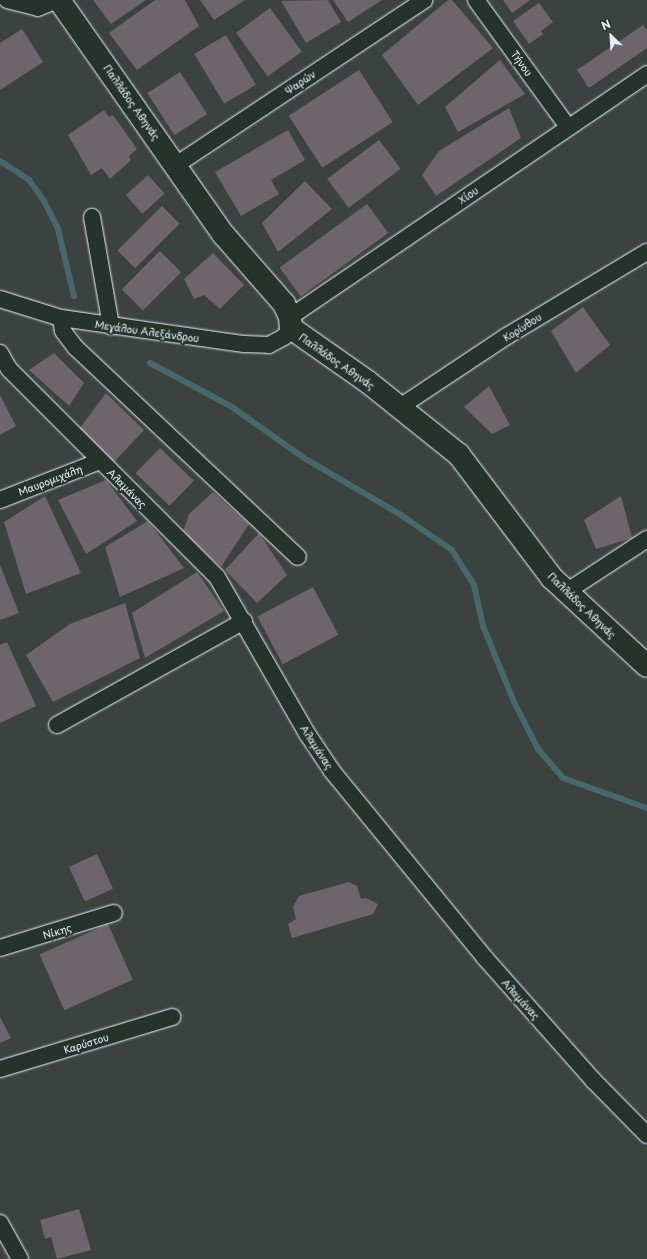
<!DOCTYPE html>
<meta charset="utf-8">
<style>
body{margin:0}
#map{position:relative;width:647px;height:1259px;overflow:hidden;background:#3c4240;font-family:"Playpen Sans",sans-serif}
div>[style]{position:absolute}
.stream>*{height:6px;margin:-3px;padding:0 3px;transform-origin:3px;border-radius:3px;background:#46686c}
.building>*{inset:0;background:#6e656c;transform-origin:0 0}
.roads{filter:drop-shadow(0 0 1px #e8f1f8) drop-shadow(0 0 1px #e8f1f8)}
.street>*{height:16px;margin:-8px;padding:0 8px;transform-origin:8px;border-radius:8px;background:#26332d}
.secondary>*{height:22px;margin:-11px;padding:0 11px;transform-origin:11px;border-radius:11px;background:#26332d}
span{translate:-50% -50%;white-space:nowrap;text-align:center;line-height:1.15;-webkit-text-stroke:4px #26332d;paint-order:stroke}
.street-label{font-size:10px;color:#e8f1f8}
.north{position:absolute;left:591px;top:16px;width:40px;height:40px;-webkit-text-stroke:3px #26332d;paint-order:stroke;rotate:335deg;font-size:11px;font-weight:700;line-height:16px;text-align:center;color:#e8f1f8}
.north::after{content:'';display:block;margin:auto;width:14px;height:18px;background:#e8f1f8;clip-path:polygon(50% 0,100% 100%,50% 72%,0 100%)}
</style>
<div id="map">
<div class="stream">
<i style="left:0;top:161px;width:35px;rotate:33deg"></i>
<i style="left:29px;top:180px;width:26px;rotate:54deg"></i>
<i style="left:44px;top:201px;width:31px;rotate:63deg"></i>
<i style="left:58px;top:229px;width:69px;rotate:76.6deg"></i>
<i style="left:150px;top:363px;width:93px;rotate:28.2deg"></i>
<i style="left:232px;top:407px;width:88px;rotate:35.3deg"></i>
<i style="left:304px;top:458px;width:113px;rotate:30.4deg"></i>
<i style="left:401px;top:515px;width:62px;rotate:34.5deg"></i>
<i style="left:452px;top:550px;width:41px;rotate:57.8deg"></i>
<i style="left:474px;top:585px;width:42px;rotate:77.6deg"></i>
<i style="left:483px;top:626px;width:82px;rotate:67.8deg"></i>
<i style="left:514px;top:702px;width:53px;rotate:62.9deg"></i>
<i style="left:538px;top:749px;width:38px;rotate:49deg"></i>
<i style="left:563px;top:778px;width:89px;rotate:19.7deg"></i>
</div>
<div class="building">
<i style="clip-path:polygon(93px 0,146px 0,111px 24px)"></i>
<i style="clip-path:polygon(155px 0,185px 0,199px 26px,137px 70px,109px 33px)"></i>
<i style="clip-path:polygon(200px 0,245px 0,214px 20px)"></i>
<i style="clip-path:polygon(328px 0,341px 22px,306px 43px,281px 1px)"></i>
<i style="clip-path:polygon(333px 0,382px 0,348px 22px)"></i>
<i style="clip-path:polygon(448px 0,452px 0,493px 48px,418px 105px,382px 55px)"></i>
<i style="clip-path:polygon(503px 0,530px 0,512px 13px)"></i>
<i style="clip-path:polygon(539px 3px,553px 22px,541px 31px,543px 34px,529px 44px,513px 21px)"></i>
<i style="left:270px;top:8px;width:54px;height:42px;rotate:54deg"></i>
<i style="clip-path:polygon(643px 25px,647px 30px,647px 48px,589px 88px,577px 70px)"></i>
<i style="clip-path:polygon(22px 29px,43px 62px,0 90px,0 43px)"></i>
<i style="left:226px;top:35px;width:58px;height:37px;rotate:59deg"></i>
<i style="clip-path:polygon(500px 60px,525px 94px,458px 132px,445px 107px)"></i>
<i style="left:359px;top:70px;width:62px;height:84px;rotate:57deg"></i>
<i style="left:180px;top:72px;width:50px;height:39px;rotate:57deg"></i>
<i style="clip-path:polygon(509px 108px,521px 138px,436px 196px,422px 175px,439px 151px)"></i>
<i style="clip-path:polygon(104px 110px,109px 117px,113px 115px,137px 149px,129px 156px,131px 160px,110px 179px,102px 168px,91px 175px,68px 135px)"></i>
<i style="clip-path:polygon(288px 130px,305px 160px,271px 180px,279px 194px,241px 216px,215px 172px)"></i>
<i style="left:379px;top:140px;width:36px;height:65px;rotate:53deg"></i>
<i style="left:148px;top:175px;width:25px;height:30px;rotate:48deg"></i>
<i style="clip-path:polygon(305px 181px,332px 209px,278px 252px,262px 223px)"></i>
<i style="left:367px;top:204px;width:36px;height:108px;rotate:54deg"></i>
<i style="left:162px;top:206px;width:25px;height:63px;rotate:45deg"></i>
<i style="left:160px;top:251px;width:30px;height:54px;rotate:45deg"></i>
<i style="clip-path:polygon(213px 253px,244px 285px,220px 309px,204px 295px,194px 299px,184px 279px)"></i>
<i style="clip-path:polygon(583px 307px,610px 345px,576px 373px,551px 331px)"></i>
<i style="clip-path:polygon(54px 353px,84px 383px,69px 406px,29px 370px)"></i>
<i style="clip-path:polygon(489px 386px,510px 425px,492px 434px,464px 407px)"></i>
<i style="clip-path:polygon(106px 393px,144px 430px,114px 462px,77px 432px)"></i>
<i style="clip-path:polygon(0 395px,16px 426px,0 435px)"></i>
<i style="left:160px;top:448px;width:47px;height:35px;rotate:44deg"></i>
<i style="clip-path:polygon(106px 480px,137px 521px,86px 554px,58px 500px)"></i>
<i style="clip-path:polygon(213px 492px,249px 524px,221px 567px,183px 532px,189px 514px)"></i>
<i style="clip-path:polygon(45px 496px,81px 573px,26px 594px,4px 522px)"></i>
<i style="clip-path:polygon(621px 496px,632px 538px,596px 549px,584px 520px)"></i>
<i style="clip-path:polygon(148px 521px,184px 568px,120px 597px,105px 547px)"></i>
<i style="clip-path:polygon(259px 533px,287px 575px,257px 603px,225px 570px)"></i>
<i style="clip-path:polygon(0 565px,19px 613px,0 620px)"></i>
<i style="clip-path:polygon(197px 572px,224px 611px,145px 658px,132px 613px)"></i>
<i style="left:313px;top:587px;width:54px;height:63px;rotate:62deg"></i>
<i style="clip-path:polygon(125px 603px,140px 658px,53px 702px,26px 655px,70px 624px)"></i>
<i style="clip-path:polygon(7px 642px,36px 706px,0 723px,0 645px)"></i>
<i style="left:97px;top:854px;width:38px;height:31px;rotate:65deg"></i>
<i style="clip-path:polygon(349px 882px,357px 886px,361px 899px,366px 898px,378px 904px,373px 914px,292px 938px,288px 924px,296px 919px,293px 907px,299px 896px)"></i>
<i style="left:108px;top:924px;width:61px;height:75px;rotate:66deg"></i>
<i style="clip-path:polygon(0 1017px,11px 1038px,0 1043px)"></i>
<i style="clip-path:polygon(79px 1209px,91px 1250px,57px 1259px,51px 1237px,45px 1239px,40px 1220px)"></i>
</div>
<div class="roads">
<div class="street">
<i style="left:7px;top:0;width:32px;rotate:14deg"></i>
<i style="left:38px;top:8px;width:21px;rotate:-23deg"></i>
<i style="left:476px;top:0;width:157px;rotate:54.1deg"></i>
<i style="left:176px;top:165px;width:298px;rotate:-33.6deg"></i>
<i style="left:92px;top:217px;width:111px;rotate:80.1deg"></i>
<i style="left:0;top:299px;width:64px;rotate:17.3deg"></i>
<i style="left:61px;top:318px;width:185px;rotate:8.1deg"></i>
<i style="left:244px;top:344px;width:25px;rotate:2deg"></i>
<i style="left:269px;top:345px;width:17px;rotate:-28deg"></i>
<i style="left:284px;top:337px;width:11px;rotate:-52deg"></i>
<i style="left:290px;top:317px;width:432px;rotate:-34.2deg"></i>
<i style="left:61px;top:318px;width:13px;rotate:81deg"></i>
<i style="left:63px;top:331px;width:20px;rotate:53deg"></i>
<i style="left:75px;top:347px;width:306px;rotate:43.3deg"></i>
<i style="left:0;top:353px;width:18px;rotate:61deg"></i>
<i style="left:9px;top:369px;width:294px;rotate:45deg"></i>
<i style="left:217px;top:577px;width:182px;rotate:60.1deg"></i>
<i style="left:308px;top:735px;width:43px;rotate:56.3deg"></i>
<i style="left:332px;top:771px;width:242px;rotate:50.7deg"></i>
<i style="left:485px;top:958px;width:163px;rotate:48.5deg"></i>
<i style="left:593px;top:1080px;width:77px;rotate:45.5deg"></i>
<i style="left:400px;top:407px;width:128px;rotate:-33.6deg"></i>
<i style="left:507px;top:336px;width:163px;rotate:-31deg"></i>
<i style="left:0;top:500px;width:107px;rotate:-21.3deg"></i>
<i style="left:566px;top:592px;width:97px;rotate:-33.2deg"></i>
<i style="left:57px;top:725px;width:214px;rotate:-29.1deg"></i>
<i style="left:0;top:948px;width:119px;rotate:-17.1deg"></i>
<i style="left:0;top:1069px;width:180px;rotate:-16.8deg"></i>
<i style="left:0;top:1223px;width:41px;rotate:60.9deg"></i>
</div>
<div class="secondary">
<i style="left:59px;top:0;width:286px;rotate:55deg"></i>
<i style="left:223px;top:234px;width:93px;rotate:48.9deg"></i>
<i style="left:284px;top:304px;width:14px;rotate:65deg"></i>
<i style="left:290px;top:317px;width:11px;rotate:85deg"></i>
<i style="left:291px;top:328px;width:94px;rotate:35deg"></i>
<i style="left:368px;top:382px;width:117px;rotate:38.7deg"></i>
<i style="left:459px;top:455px;width:154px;rotate:52.9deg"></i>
<i style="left:552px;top:578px;width:129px;rotate:42.8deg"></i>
</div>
</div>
<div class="street-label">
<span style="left:522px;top:63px;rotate:54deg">Τήνου</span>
<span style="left:300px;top:82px;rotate:-34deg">Ψαρών</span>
<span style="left:132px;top:102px;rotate:55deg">Παλλάδος Αθηνάς</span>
<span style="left:468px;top:195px;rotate:-34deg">Χίου</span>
<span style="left:522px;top:327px;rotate:-32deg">Κορίνθου</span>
<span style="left:147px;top:331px;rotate:8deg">Μεγάλου Αλεξάνδρου</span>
<span style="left:337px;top:361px;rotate:35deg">Παλλάδος Αθηνάς</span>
<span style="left:50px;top:480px;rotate:-21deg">Μαυρομιχάλη</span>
<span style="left:127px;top:488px;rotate:45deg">Αλαμάνας</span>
<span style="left:582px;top:605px;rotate:44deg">Παλλάδος Αθηνάς</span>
<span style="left:317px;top:747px;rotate:57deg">Αλαμάνας</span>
<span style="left:57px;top:931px;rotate:-17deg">Νίκης</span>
<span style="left:521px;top:999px;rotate:48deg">Αλαμάνας</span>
<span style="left:86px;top:1043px;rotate:-17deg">Καρύστου</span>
</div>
<div class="north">N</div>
</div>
